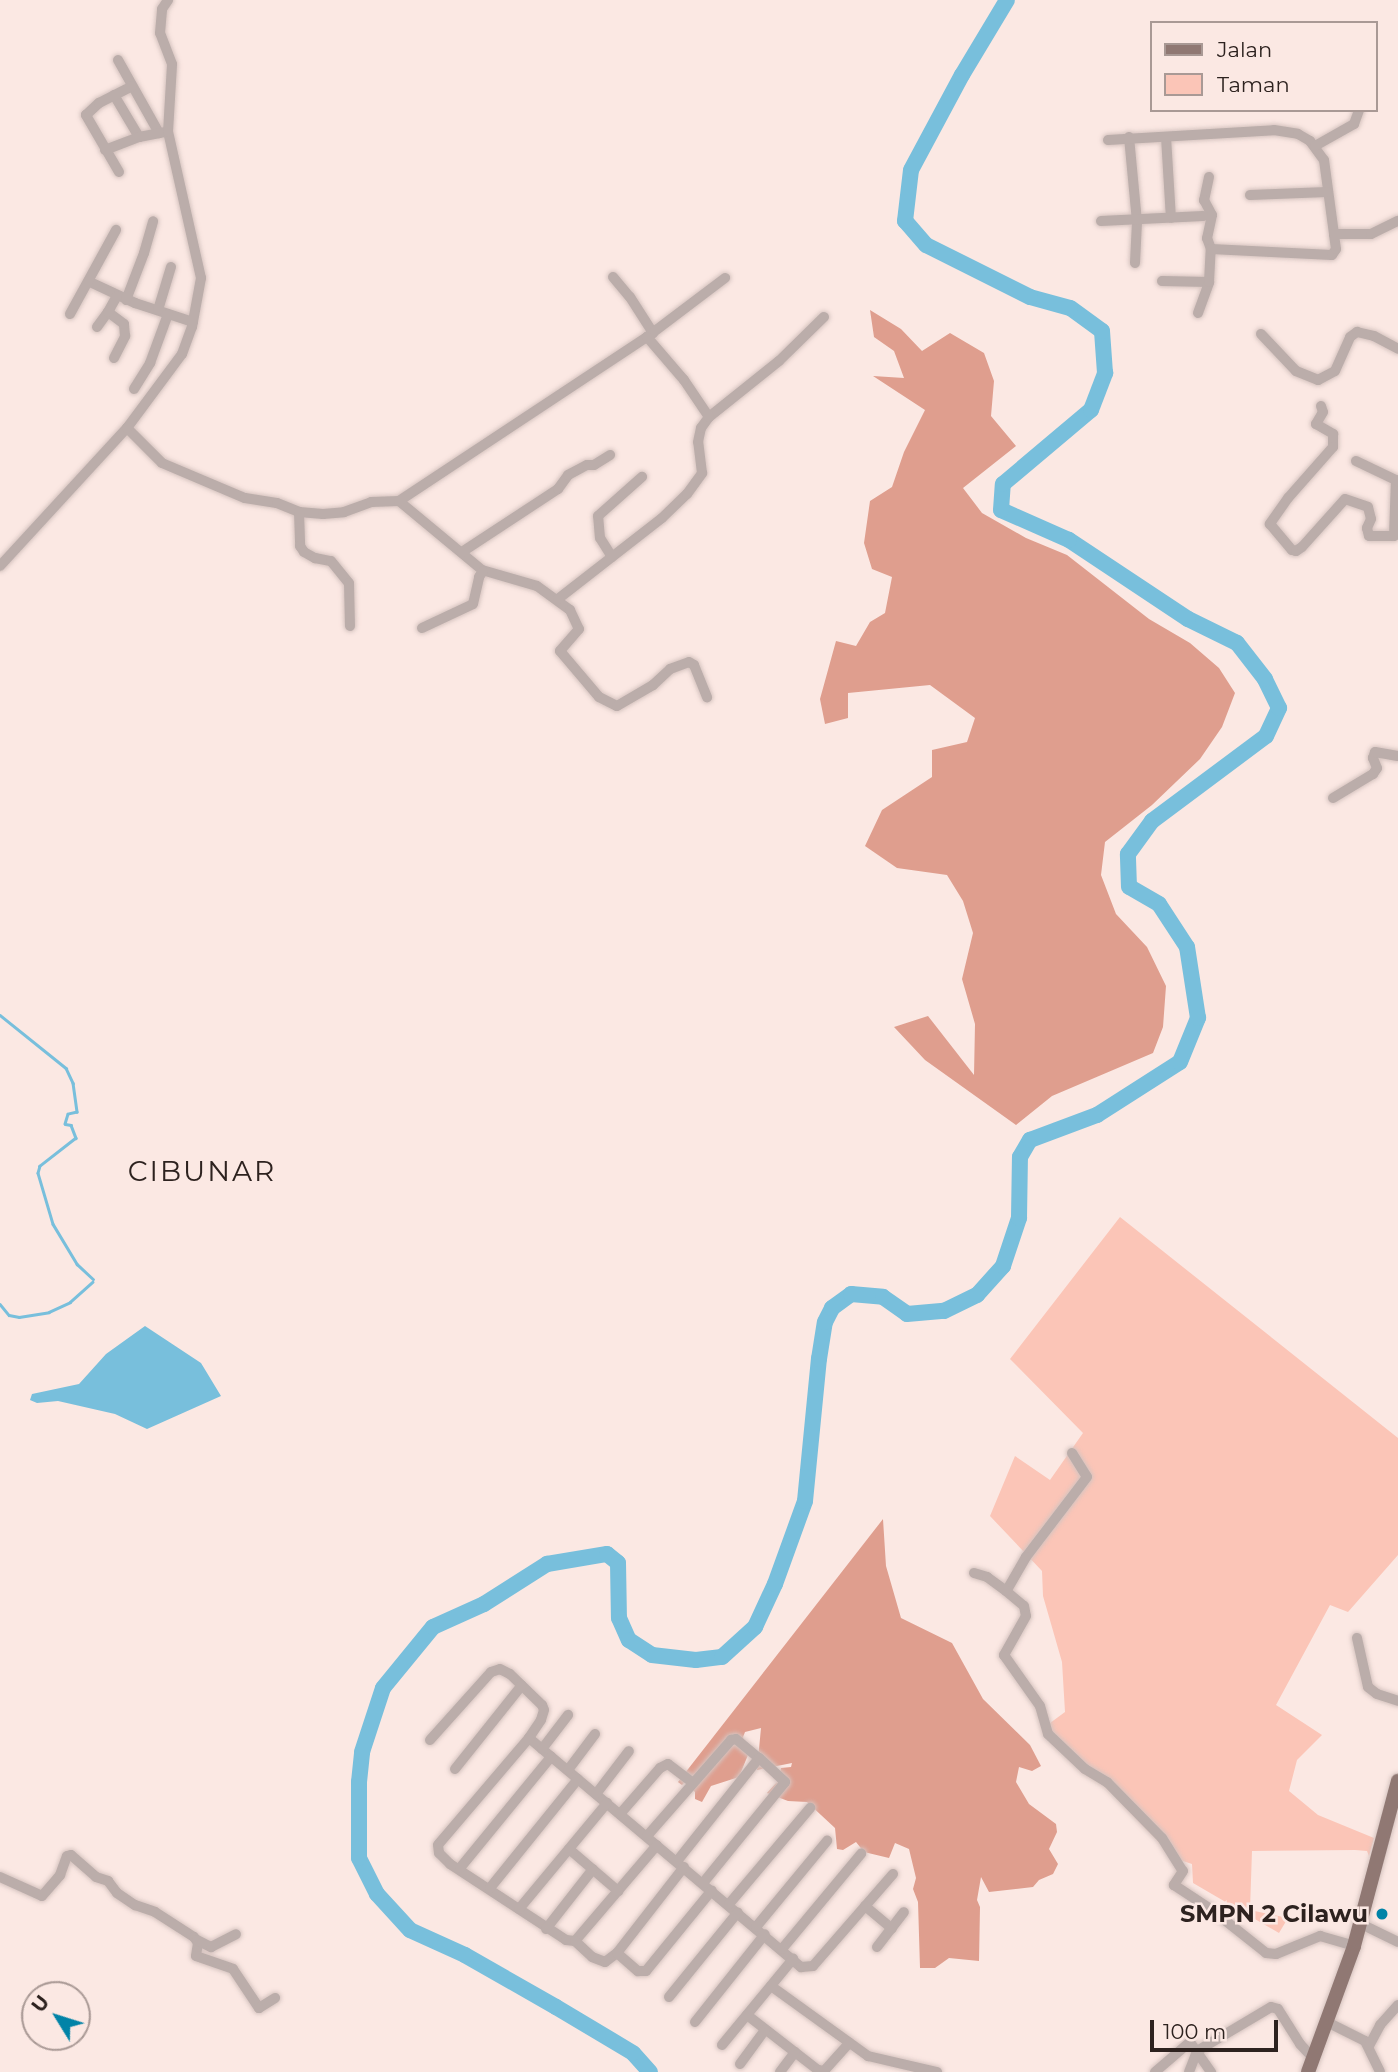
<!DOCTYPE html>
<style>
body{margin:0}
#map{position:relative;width:1398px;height:2072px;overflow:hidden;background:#fbe8e3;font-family:Montserrat,sans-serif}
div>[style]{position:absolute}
.green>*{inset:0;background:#fbc5b7}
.forest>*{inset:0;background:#df9e8e}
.water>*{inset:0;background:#78bfdc}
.stream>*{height:2.5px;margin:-1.25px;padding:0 1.25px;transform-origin:1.25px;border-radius:1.25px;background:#78bfdc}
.river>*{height:16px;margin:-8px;padding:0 8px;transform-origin:8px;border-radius:8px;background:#78bfdc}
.roads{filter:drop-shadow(0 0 2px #d6c4c0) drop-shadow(0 0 2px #d6c4c0)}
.minor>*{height:10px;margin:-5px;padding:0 5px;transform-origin:5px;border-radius:5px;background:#bbadaa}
.major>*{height:14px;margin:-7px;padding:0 7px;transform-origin:7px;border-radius:7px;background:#907873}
.dots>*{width:19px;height:19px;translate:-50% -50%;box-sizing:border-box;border:4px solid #fbe8e3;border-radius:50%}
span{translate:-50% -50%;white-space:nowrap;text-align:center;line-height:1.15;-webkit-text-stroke:5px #fbe8e3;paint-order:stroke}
.poi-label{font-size:24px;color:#2d221f;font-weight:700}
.right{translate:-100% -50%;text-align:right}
.quarter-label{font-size:28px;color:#2d221f;letter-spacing:2px}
.legend{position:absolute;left:1150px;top:21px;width:228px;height:91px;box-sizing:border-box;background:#fbe8e3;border:2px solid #a99995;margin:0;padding:9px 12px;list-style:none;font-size:21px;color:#2d221f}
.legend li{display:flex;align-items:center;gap:14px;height:35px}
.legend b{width:35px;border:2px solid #a99995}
.north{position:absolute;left:21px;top:1981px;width:70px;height:70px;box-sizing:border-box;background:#fbe8e3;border:2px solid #a99995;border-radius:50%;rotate:308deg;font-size:19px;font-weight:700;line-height:28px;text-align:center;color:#2d221f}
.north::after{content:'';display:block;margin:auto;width:24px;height:32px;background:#0183a7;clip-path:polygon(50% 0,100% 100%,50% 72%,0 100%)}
.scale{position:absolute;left:1150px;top:2020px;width:128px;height:32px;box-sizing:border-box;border:4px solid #2d221f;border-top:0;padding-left:9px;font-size:21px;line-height:24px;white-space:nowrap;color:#2d221f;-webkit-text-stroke:5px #fbe8e3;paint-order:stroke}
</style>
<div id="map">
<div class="green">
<i style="clip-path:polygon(1120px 1217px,1398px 1438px,1398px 1555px,1348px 1612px,1330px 1605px,1276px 1705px,1322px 1735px,1297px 1760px,1289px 1791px,1318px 1815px,1374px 1838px,1369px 1856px,1367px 1851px,1355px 1850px,1252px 1851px,1250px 1910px,1288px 1918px,1279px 1933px,1193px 1883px,1192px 1864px,1174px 1858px,1046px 1726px,1065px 1712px,1062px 1662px,1043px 1596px,1042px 1571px,990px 1516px,1015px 1456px,1050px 1480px,1083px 1433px,1010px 1359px)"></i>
</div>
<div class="forest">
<i style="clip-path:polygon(870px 310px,901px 329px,922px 351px,950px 333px,984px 353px,994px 381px,991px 416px,1016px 446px,963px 488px,982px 513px,1026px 538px,1067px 555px,1149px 619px,1190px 643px,1219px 668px,1235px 693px,1222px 727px,1200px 759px,1152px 805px,1105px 842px,1101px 875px,1116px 914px,1147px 947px,1166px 986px,1163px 1027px,1153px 1053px,1052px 1096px,1016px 1125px,925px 1060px,894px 1027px,928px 1016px,974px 1075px,975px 1024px,962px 979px,973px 933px,963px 901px,947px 875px,897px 868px,865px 846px,882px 810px,932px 777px,932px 750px,967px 742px,975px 718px,930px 685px,848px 693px,848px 718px,825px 724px,820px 699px,836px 641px,856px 646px,870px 622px,885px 613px,892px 577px,872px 569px,864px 543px,870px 501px,892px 487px,904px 452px,925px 410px,873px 376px,904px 378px,894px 351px,874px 337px)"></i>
<i style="clip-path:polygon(883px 1519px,886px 1566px,901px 1618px,952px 1643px,983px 1699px,1030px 1745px,1041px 1766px,1032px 1771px,1019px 1767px,1016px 1782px,1029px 1804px,1056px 1824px,1057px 1832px,1049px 1849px,1058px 1864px,1053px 1874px,1039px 1880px,1033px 1887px,989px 1892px,981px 1877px,977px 1900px,980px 1907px,979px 1961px,949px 1958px,935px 1968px,920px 1968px,918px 1902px,913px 1889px,916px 1878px,909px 1849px,895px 1843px,889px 1858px,864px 1852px,856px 1842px,843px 1850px,837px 1849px,835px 1828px,807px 1802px,788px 1801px,767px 1793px,778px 1781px,781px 1768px,791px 1767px,792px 1763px,757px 1770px,761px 1728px,745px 1732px,743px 1737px,748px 1755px,739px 1777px,711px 1786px,702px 1802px,695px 1799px,695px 1792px,685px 1782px,682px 1785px,678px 1782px)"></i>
</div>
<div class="water">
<i style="clip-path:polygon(145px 1326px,201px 1363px,221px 1396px,147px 1429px,115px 1414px,58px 1401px,37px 1403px,30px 1400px,32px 1394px,79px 1384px,106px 1354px)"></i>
</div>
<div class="stream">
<i style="left:0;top:1015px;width:85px;rotate:38.8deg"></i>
<i style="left:66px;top:1068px;width:17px;rotate:65deg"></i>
<i style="left:73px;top:1083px;width:29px;rotate:82deg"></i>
<i style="left:77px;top:1112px;width:9px;rotate:167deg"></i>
<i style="left:68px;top:1114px;width:10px;rotate:107deg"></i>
<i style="left:65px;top:1124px;width:6px;rotate:9deg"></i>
<i style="left:71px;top:1125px;width:14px;rotate:69deg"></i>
<i style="left:76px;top:1138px;width:46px;rotate:142.1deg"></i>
<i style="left:40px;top:1166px;width:7px;rotate:106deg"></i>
<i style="left:38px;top:1173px;width:53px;rotate:73.6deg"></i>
<i style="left:53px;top:1224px;width:47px;rotate:59deg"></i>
<i style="left:77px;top:1264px;width:22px;rotate:43deg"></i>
<i style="left:0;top:1304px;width:14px;rotate:51deg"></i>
<i style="left:9px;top:1315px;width:10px;rotate:11deg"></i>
<i style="left:19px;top:1317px;width:30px;rotate:-9deg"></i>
<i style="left:49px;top:1312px;width:23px;rotate:-25deg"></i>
<i style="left:70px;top:1302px;width:30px;rotate:-42deg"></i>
</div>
<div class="river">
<i style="left:650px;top:2072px;width:25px;rotate:-132deg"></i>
<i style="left:633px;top:2053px;width:90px;rotate:-149.1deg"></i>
<i style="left:556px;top:2007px;width:105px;rotate:-150.3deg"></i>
<i style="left:465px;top:1955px;width:60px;rotate:-155.6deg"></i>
<i style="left:410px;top:1930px;width:49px;rotate:-132.5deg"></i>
<i style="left:377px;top:1894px;width:40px;rotate:-116.6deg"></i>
<i style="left:359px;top:1858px;width:76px;rotate:-90deg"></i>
<i style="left:359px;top:1782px;width:30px;rotate:-84deg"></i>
<i style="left:362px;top:1752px;width:67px;rotate:-71.8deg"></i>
<i style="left:383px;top:1688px;width:79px;rotate:-50.7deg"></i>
<i style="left:433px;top:1627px;width:56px;rotate:-24.3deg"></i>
<i style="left:484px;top:1604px;width:75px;rotate:-32.4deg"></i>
<i style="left:547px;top:1564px;width:61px;rotate:-9.5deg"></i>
<i style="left:607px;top:1554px;width:14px;rotate:39deg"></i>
<i style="left:618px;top:1563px;width:55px;rotate:89deg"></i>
<i style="left:619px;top:1618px;width:24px;rotate:66deg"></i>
<i style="left:629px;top:1640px;width:27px;rotate:33deg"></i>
<i style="left:652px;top:1655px;width:44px;rotate:6.5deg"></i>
<i style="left:696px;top:1660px;width:26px;rotate:-7deg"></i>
<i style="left:722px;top:1657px;width:45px;rotate:-42.3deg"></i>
<i style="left:755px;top:1627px;width:47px;rotate:-65.1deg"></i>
<i style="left:775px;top:1584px;width:88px;rotate:-70.1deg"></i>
<i style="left:805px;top:1501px;width:143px;rotate:-84.4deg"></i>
<i style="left:819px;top:1359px;width:37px;rotate:-81deg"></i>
<i style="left:825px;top:1322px;width:16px;rotate:-63deg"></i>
<i style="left:832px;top:1308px;width:24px;rotate:-36deg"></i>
<i style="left:851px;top:1294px;width:32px;rotate:5deg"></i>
<i style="left:883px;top:1297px;width:29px;rotate:35deg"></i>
<i style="left:907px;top:1314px;width:37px;rotate:-5deg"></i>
<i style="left:944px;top:1311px;width:37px;rotate:-26deg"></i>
<i style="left:977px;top:1295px;width:39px;rotate:-48deg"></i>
<i style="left:1003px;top:1266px;width:51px;rotate:-71.6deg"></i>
<i style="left:1019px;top:1218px;width:61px;rotate:-89.1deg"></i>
<i style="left:1020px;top:1157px;width:20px;rotate:-60deg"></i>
<i style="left:1030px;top:1140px;width:72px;rotate:-20.5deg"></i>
<i style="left:1097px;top:1115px;width:98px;rotate:-32.6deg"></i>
<i style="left:1180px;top:1062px;width:48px;rotate:-67.8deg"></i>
<i style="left:1198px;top:1018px;width:72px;rotate:-98.8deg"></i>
<i style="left:1187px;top:947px;width:51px;rotate:-123.1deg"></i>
<i style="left:1159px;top:904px;width:34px;rotate:-150deg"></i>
<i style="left:1129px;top:887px;width:33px;rotate:-92deg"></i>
<i style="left:1128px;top:854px;width:41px;rotate:-54deg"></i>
<i style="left:1152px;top:821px;width:142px;rotate:-36.7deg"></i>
<i style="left:1266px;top:736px;width:31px;rotate:-65deg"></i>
<i style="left:1279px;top:708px;width:32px;rotate:-116deg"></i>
<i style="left:1265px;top:679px;width:46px;rotate:-127.9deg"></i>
<i style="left:1237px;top:643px;width:55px;rotate:-153.9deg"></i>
<i style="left:1188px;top:619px;width:143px;rotate:-146.4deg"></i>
<i style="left:1069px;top:540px;width:74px;rotate:-156.2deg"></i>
<i style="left:1001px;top:510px;width:26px;rotate:-86deg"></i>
<i style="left:1003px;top:484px;width:115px;rotate:-40.1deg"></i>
<i style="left:1091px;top:410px;width:40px;rotate:-69deg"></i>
<i style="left:1105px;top:373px;width:42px;rotate:-94.1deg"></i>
<i style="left:1102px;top:331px;width:39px;rotate:-144deg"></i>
<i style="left:1070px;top:308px;width:41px;rotate:-164.6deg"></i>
<i style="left:1030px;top:297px;width:116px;rotate:-153.4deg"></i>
<i style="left:926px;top:245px;width:32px;rotate:-131deg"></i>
<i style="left:905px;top:221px;width:51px;rotate:-83.3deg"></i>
<i style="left:911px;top:170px;width:108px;rotate:-61.8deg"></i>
<i style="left:962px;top:75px;width:87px;rotate:-59deg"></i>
</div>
<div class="roads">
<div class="minor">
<i style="left:118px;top:60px;width:84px;rotate:60.7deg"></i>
<i style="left:114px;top:95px;width:49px;rotate:59.2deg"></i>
<i style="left:1129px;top:137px;width:85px;rotate:84.6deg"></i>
<i style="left:1137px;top:222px;width:41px;rotate:92.8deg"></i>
<i style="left:1166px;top:137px;width:81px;rotate:86.5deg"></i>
<i style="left:1108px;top:140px;width:166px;rotate:-3.4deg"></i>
<i style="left:1274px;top:130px;width:24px;rotate:9deg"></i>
<i style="left:1298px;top:134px;width:14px;rotate:30deg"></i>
<i style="left:1310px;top:141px;width:24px;rotate:54deg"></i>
<i style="left:1324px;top:160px;width:75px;rotate:82.3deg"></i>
<i style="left:1315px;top:146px;width:45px;rotate:-29.4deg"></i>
<i style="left:1354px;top:124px;width:15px;rotate:-70deg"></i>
<i style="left:105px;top:150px;width:36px;rotate:-21deg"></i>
<i style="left:139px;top:137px;width:26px;rotate:-11deg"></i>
<i style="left:119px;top:172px;width:66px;rotate:-120.1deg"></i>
<i style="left:86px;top:115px;width:18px;rotate:-43deg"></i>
<i style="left:99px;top:103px;width:37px;rotate:-27deg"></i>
<i style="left:1209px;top:177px;width:24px;rotate:102deg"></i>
<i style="left:1204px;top:200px;width:17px;rotate:62deg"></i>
<i style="left:1212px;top:215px;width:24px;rotate:102deg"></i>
<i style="left:1207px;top:238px;width:12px;rotate:70deg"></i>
<i style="left:1250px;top:195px;width:77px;rotate:-2.2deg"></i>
<i style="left:1101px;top:221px;width:102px;rotate:-2.8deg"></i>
<i style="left:613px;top:277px;width:26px;rotate:50deg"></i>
<i style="left:630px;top:297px;width:43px;rotate:57.4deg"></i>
<i style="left:1162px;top:281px;width:47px;rotate:1.2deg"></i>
<i style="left:90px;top:282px;width:50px;rotate:25deg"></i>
<i style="left:135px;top:303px;width:61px;rotate:18.1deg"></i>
<i style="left:126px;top:300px;width:50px;rotate:-69deg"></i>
<i style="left:144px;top:253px;width:33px;rotate:-74deg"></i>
<i style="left:158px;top:310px;width:45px;rotate:-73.2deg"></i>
<i style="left:1198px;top:313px;width:33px;rotate:-70deg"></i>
<i style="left:1209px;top:282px;width:33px;rotate:-87deg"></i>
<i style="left:1211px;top:249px;width:121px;rotate:2.8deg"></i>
<i style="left:1332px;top:255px;width:7px;rotate:-56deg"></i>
<i style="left:1336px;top:249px;width:15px;rotate:-98deg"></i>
<i style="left:1334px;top:234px;width:37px"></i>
<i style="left:1371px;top:234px;width:30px;rotate:-26deg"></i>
<i style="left:70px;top:314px;width:96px;rotate:-61.3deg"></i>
<i style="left:97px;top:327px;width:19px;rotate:-54deg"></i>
<i style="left:1261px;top:334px;width:51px;rotate:46.6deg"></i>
<i style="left:1296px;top:371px;width:24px;rotate:22deg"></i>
<i style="left:1318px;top:380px;width:19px;rotate:-28deg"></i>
<i style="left:1335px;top:371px;width:37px;rotate:-66deg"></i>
<i style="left:1350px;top:337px;width:9px;rotate:-36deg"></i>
<i style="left:1357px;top:332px;width:17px;rotate:13deg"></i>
<i style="left:1374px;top:336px;width:27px;rotate:28deg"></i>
<i style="left:114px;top:358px;width:25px;rotate:-63deg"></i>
<i style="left:125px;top:336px;width:12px;rotate:-95deg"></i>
<i style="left:124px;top:324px;width:20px;rotate:-143deg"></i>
<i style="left:108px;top:312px;width:18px;rotate:-61deg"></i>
<i style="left:134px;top:389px;width:31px;rotate:-58deg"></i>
<i style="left:150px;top:363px;width:52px;rotate:-69.8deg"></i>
<i style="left:1321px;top:406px;width:6px;rotate:72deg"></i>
<i style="left:1323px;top:412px;width:14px;rotate:120deg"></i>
<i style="left:1316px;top:424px;width:20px;rotate:30deg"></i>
<i style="left:1333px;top:434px;width:13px;rotate:90deg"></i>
<i style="left:1333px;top:447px;width:68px;rotate:131.4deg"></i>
<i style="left:1288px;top:498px;width:32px;rotate:125deg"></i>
<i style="left:1270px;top:524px;width:34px;rotate:50deg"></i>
<i style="left:1292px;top:550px;width:4px;rotate:14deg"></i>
<i style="left:1296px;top:551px;width:7px;rotate:-34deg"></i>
<i style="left:1302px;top:547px;width:64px;rotate:-48.1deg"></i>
<i style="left:1345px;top:499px;width:24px;rotate:19deg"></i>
<i style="left:1368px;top:507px;width:12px;rotate:76deg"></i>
<i style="left:1371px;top:519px;width:10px;rotate:114deg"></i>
<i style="left:1367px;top:528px;width:8px;rotate:76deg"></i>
<i style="left:1369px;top:536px;width:25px"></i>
<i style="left:1394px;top:536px;width:56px;rotate:-88deg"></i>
<i style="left:709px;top:417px;width:90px;rotate:-38.7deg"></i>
<i style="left:779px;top:361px;width:63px;rotate:-44.4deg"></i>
<i style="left:127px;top:428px;width:49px;rotate:45deg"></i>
<i style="left:162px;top:463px;width:90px;rotate:22.9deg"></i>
<i style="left:245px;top:498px;width:32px;rotate:9deg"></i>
<i style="left:277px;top:503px;width:24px;rotate:22deg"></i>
<i style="left:299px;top:512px;width:24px;rotate:5deg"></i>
<i style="left:323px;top:514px;width:21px;rotate:-5deg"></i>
<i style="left:344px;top:512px;width:29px;rotate:-20deg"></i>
<i style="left:371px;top:502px;width:28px;rotate:-2deg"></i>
<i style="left:399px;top:501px;width:108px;rotate:39.7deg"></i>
<i style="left:482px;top:570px;width:57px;rotate:16.2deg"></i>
<i style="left:537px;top:586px;width:41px;rotate:36deg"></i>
<i style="left:570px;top:610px;width:21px;rotate:65deg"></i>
<i style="left:579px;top:629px;width:29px;rotate:131deg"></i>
<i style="left:560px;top:651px;width:60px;rotate:49.7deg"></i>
<i style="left:599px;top:697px;width:20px;rotate:27deg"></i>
<i style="left:617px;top:706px;width:42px;rotate:-30.3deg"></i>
<i style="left:653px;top:685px;width:23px;rotate:-43deg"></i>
<i style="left:670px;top:669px;width:20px;rotate:-20deg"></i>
<i style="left:689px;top:662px;width:6px;rotate:31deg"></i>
<i style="left:694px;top:665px;width:35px;rotate:68deg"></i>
<i style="left:1356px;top:461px;width:47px;rotate:25.5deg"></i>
<i style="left:399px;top:501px;width:297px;rotate:-33.5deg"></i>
<i style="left:647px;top:337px;width:98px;rotate:-37.1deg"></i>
<i style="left:299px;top:512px;width:34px;rotate:88deg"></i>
<i style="left:300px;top:546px;width:7px;rotate:56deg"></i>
<i style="left:304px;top:552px;width:13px;rotate:29deg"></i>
<i style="left:315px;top:558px;width:16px;rotate:11deg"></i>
<i style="left:331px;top:561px;width:28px;rotate:51deg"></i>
<i style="left:349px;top:583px;width:43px;rotate:88.7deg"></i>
<i style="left:462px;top:552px;width:115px;rotate:-33.3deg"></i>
<i style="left:558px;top:489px;width:17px;rotate:-54deg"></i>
<i style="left:568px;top:475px;width:21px;rotate:-28deg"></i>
<i style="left:587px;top:465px;width:7px"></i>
<i style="left:594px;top:465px;width:19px;rotate:-32deg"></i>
<i style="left:612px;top:557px;width:22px;rotate:-122deg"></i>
<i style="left:600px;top:538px;width:22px;rotate:-95deg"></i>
<i style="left:598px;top:516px;width:59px;rotate:-41.6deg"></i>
<i style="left:0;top:566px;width:188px;rotate:-47.4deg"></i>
<i style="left:127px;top:428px;width:92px;rotate:-53.4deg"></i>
<i style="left:182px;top:354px;width:29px;rotate:-70deg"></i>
<i style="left:192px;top:327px;width:50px;rotate:-79.6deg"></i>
<i style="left:201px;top:278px;width:150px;rotate:-102.7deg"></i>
<i style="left:168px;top:132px;width:68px;rotate:-86.6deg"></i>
<i style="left:172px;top:64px;width:33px;rotate:-111deg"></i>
<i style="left:160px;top:33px;width:24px;rotate:-85deg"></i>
<i style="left:162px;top:9px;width:11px;rotate:-56deg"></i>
<i style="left:558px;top:599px;width:132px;rotate:-37.9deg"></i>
<i style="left:662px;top:518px;width:35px;rotate:-44deg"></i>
<i style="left:687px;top:494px;width:26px;rotate:-54deg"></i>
<i style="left:702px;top:473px;width:31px;rotate:-97deg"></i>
<i style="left:698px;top:442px;width:14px;rotate:-78deg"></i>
<i style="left:701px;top:428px;width:14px;rotate:-54deg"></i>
<i style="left:709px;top:417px;width:45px;rotate:-124deg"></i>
<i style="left:684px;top:380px;width:57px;rotate:-130.7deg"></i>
<i style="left:422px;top:628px;width:56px;rotate:-25.2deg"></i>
<i style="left:473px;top:604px;width:28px;rotate:-77deg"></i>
<i style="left:479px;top:577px;width:7px;rotate:-56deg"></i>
<i style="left:1333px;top:798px;width:47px;rotate:-31deg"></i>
<i style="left:1373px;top:774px;width:7px;rotate:-56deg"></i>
<i style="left:1377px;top:768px;width:11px;rotate:-112deg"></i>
<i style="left:1373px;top:758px;width:6px;rotate:-72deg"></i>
<i style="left:1375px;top:752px;width:23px;rotate:10deg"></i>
<i style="left:1072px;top:1453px;width:28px;rotate:58deg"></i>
<i style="left:1087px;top:1477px;width:101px;rotate:127.3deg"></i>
<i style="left:1026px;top:1557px;width:39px;rotate:120deg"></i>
<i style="left:1006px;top:1591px;width:23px;rotate:40deg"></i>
<i style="left:1024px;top:1606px;width:10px;rotate:79deg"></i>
<i style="left:1026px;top:1616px;width:45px;rotate:119.4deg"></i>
<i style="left:1004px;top:1655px;width:62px;rotate:54.8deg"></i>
<i style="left:1040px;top:1706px;width:29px;rotate:74deg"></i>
<i style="left:1048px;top:1734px;width:51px;rotate:43.4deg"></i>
<i style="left:1085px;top:1769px;width:26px;rotate:31deg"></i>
<i style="left:1107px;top:1782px;width:78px;rotate:45.5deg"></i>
<i style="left:1162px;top:1838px;width:39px;rotate:58deg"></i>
<i style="left:1183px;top:1871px;width:17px;rotate:123deg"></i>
<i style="left:1174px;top:1885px;width:45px;rotate:33.3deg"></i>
<i style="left:1212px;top:1910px;width:69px;rotate:38.5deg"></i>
<i style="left:1266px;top:1953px;width:10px;rotate:6deg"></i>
<i style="left:1276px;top:1954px;width:48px;rotate:-22.2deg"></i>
<i style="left:1320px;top:1936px;width:35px;rotate:16deg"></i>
<i style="left:974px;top:1573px;width:14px;rotate:17deg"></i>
<i style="left:987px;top:1577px;width:24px;rotate:36deg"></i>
<i style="left:1357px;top:1638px;width:50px;rotate:77.3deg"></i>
<i style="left:1368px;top:1687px;width:11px;rotate:38deg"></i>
<i style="left:1377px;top:1694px;width:22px;rotate:18deg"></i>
<i style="left:529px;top:1738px;width:356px;rotate:40.1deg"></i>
<i style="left:801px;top:1967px;width:12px;rotate:-5deg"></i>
<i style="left:813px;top:1966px;width:122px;rotate:-49deg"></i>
<i style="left:430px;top:1740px;width:91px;rotate:-48.1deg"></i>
<i style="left:491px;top:1672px;width:9px;rotate:-18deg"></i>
<i style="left:500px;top:1669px;width:11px;rotate:27deg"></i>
<i style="left:510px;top:1674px;width:45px;rotate:44.1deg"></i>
<i style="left:542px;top:1705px;width:5px;rotate:68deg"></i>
<i style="left:544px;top:1710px;width:10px;rotate:107deg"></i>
<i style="left:541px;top:1720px;width:22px;rotate:124deg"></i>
<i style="left:529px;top:1738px;width:140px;rotate:130.4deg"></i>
<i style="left:438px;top:1845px;width:8px;rotate:83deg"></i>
<i style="left:439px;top:1853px;width:16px;rotate:45deg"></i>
<i style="left:450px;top:1864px;width:139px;rotate:33.2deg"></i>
<i style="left:566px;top:1940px;width:9px;rotate:6deg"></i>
<i style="left:575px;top:1941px;width:126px;rotate:-49.5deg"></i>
<i style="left:542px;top:1749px;width:43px;rotate:-52.6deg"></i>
<i style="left:455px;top:1769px;width:107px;rotate:-51.4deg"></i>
<i style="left:568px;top:1770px;width:45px;rotate:-53.1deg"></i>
<i style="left:596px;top:1794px;width:54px;rotate:-52.5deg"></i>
<i style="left:620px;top:1814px;width:61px;rotate:-49deg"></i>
<i style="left:660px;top:1768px;width:9px;rotate:-27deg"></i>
<i style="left:668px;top:1764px;width:31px;rotate:37deg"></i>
<i style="left:647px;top:1836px;width:128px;rotate:-48.8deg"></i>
<i style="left:731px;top:1740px;width:5px;rotate:-11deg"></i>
<i style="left:736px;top:1739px;width:30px;rotate:40deg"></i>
<i style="left:759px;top:1758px;width:132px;rotate:128.5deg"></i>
<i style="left:569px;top:1849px;width:65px;rotate:40.6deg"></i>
<i style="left:460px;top:1868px;width:144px;rotate:-50.7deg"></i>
<i style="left:0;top:1877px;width:46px;rotate:24.3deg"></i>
<i style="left:42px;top:1896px;width:28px;rotate:-49deg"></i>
<i style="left:60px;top:1875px;width:20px;rotate:-70deg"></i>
<i style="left:67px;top:1856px;width:4px;rotate:-14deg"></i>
<i style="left:71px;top:1855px;width:33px;rotate:41deg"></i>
<i style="left:96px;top:1877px;width:13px;rotate:18deg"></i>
<i style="left:108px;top:1881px;width:15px;rotate:53deg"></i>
<i style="left:117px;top:1893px;width:22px;rotate:34deg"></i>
<i style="left:135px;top:1905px;width:21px;rotate:19deg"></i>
<i style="left:155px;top:1912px;width:46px;rotate:32.7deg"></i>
<i style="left:194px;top:1937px;width:7px;rotate:56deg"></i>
<i style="left:198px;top:1943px;width:13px;rotate:99deg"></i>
<i style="left:196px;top:1956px;width:39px;rotate:19deg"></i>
<i style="left:233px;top:1969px;width:47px;rotate:56.3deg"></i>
<i style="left:259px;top:2008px;width:19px;rotate:-32deg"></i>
<i style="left:703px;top:1883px;width:130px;rotate:-50.9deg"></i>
<i style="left:785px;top:1782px;width:35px;rotate:-137deg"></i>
<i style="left:490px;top:1888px;width:140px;rotate:-51.1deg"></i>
<i style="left:729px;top:1904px;width:126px;rotate:-49.8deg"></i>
<i style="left:865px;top:1906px;width:35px;rotate:40deg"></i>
<i style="left:519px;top:1909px;width:138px;rotate:-50.3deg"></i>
<i style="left:1359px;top:1923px;width:43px;rotate:26deg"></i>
<i style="left:756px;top:1927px;width:112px;rotate:-50.5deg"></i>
<i style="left:546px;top:1929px;width:76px;rotate:-51.9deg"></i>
<i style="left:197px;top:1940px;width:16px;rotate:27deg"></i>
<i style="left:211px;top:1947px;width:28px;rotate:-27deg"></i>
<i style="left:575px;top:1941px;width:23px;rotate:43deg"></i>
<i style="left:592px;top:1957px;width:14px;rotate:21deg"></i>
<i style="left:605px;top:1962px;width:15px;rotate:-37deg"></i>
<i style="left:617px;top:1953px;width:109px;rotate:-52.1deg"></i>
<i style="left:877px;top:1947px;width:44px;rotate:-52.4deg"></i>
<i style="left:782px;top:1949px;width:124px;rotate:-50.3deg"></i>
<i style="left:617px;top:1953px;width:28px;rotate:41deg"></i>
<i style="left:638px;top:1971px;width:8px"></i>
<i style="left:646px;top:1971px;width:104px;rotate:-50.8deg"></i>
<i style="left:771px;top:1986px;width:120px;rotate:35.8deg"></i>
<i style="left:868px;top:2056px;width:71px;rotate:13.1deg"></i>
<i style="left:669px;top:1997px;width:109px;rotate:-50.9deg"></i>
<i style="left:747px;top:2015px;width:90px;rotate:37.8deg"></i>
<i style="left:818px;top:2070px;width:6px;rotate:9deg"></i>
<i style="left:824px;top:2071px;width:38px;rotate:-48deg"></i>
<i style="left:695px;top:2022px;width:112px;rotate:-51.5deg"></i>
<i style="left:1327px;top:2022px;width:42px;rotate:26.6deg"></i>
<i style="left:1365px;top:2041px;width:34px;rotate:64deg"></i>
<i style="left:722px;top:2045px;width:112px;rotate:-50.5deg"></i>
<i style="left:1369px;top:2046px;width:24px;rotate:-62deg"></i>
<i style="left:1380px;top:2025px;width:27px;rotate:-48deg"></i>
<i style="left:740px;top:2064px;width:42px;rotate:-53.7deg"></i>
<i style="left:780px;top:2072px;width:25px;rotate:-53deg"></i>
<i style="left:1155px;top:2072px;width:46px;rotate:-40.6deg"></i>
<i style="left:1190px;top:2042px;width:37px;rotate:55deg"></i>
<i style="left:1189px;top:2072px;width:22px;rotate:-69deg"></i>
<i style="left:1197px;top:2051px;width:86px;rotate:-30.7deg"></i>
<i style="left:1271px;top:2007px;width:7px;rotate:16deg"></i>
<i style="left:1278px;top:2009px;width:41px;rotate:57.8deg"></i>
<i style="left:1300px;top:2044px;width:19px;rotate:47deg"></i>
</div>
<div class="major">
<i style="left:1308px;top:2072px;width:134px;rotate:-69.9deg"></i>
<i style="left:1354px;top:1946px;width:171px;rotate:-75.1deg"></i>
</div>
</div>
<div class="dots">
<i style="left:1382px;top:1914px;background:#0183a7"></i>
</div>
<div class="poi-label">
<span class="right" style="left:1368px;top:1914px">SMPN 2 Cilawu</span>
</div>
<div class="quarter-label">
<span style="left:202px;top:1171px">CIBUNAR</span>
</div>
<ul class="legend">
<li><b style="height:9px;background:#907873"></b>Jalan</li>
<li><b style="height:19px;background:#fbc5b7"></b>Taman</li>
</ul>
<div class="north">U</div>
<div class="scale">100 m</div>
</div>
